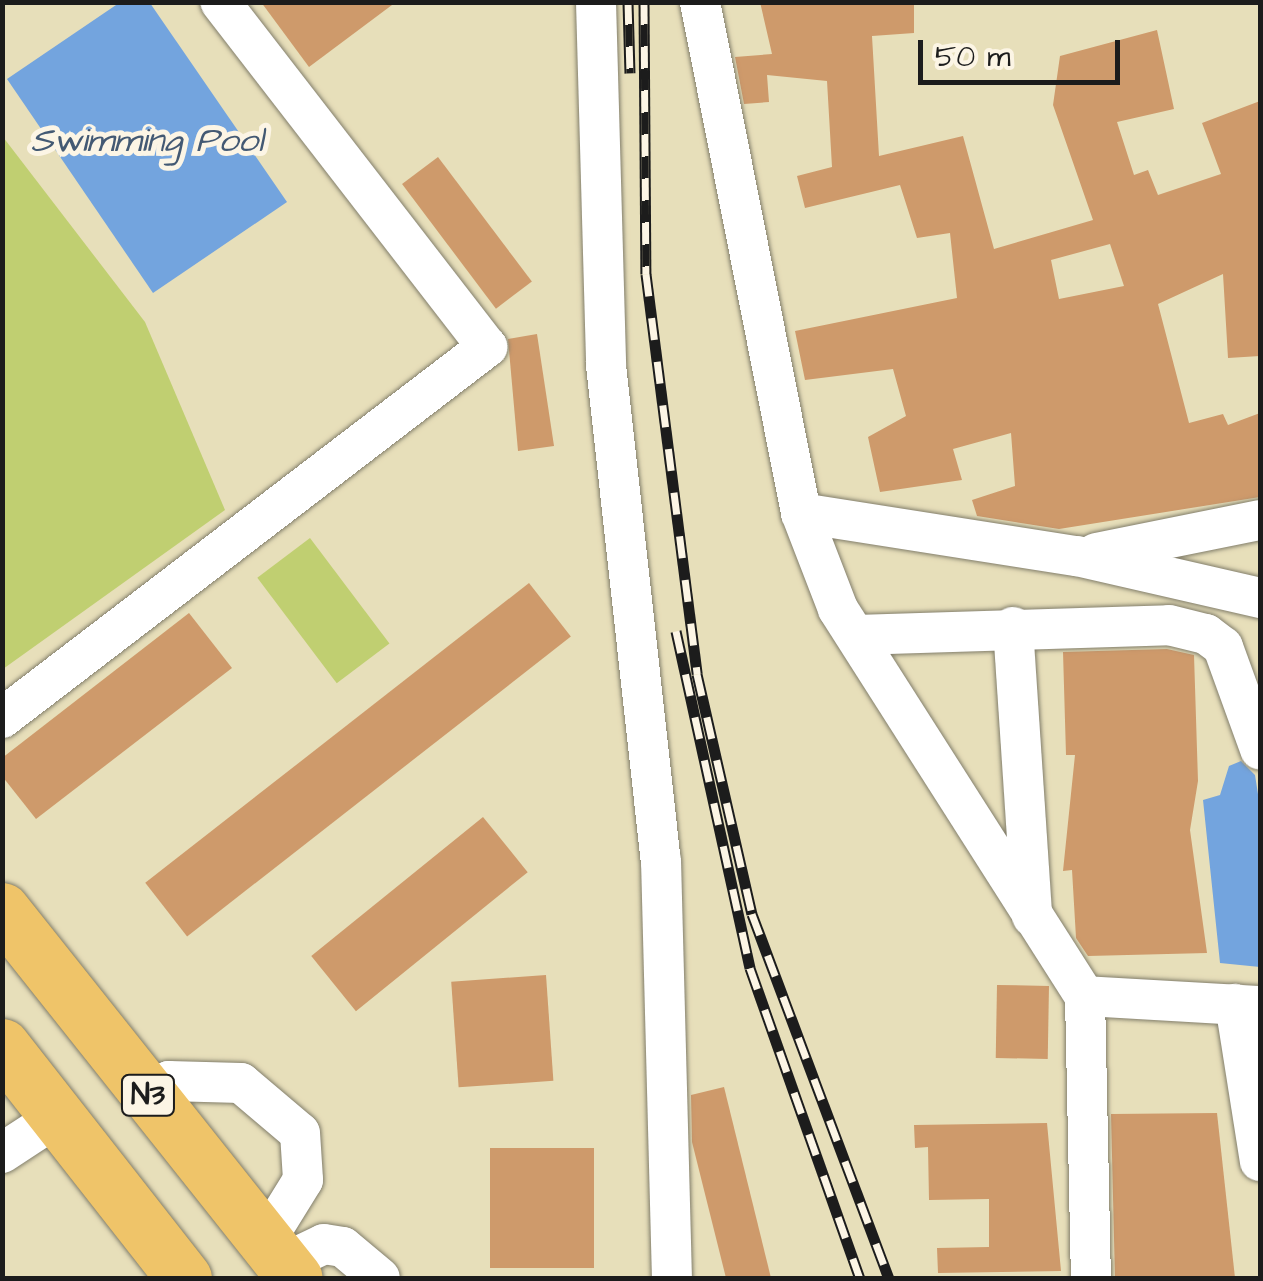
<!DOCTYPE html>
<style>
body{margin:0}
#map{position:relative;width:1263px;height:1281px;overflow:hidden;background:#e7dfba;font-family:"Architects Daughter",sans-serif}
div>[style]{position:absolute}
.green>*{inset:0;background:#c0cf71;transform-origin:0 0}
.water>*{inset:0;background:#73a4de}
.building>*{inset:0;background:#ce9a6b;transform-origin:0 0}
.roads{filter:drop-shadow(0 0 2px #827e6b) drop-shadow(0 0 2px #827e6b)}
.minor>*{height:40px;margin:-20px;padding:0 20px;transform-origin:20px;border-radius:20px;background:#fff}
.highway>*{height:55px;margin:-27.5px;padding:0 27.5px;transform-origin:27.5px;border-radius:27.5px;background:#efc469}
.rail>*{height:11px;margin-top:-5.5px;transform-origin:0;background:repeating-linear-gradient(90deg,#fcf5e5 0 22px,#1c1c1c 0 44px);box-sizing:border-box;border-block:2px solid #1c1c1c}
span{translate:-50% -50%;white-space:nowrap;text-align:center;line-height:1.15;-webkit-text-stroke:10px #fcf5e5;paint-order:stroke}
.shield-label span{padding:2px 8px;background:#fcf5e5;border:2px solid;border-radius:8px;-webkit-text-stroke-width:0}
.shield-label{font-size:30px;color:#1c1c1c;font-weight:700}
.water-label{font-size:35px;color:#435973;font-style:italic}
.frame{position:absolute;inset:0;border:5px solid #1c1c1c;pointer-events:none}
.scale{position:absolute;left:918px;top:40px;width:202px;height:45px;box-sizing:border-box;border:5px solid #1c1c1c;border-top:0;padding-left:12px;font-size:30px;line-height:35px;white-space:nowrap;color:#1c1c1c;-webkit-text-stroke:8px #fcf5e5;paint-order:stroke}
</style>
<div id="map">
<div class="green">
<i style="clip-path:polygon(3px 137px,145px 322px,225px 510px,3px 669px)"></i>
<i style="left:310px;top:538px;width:132px;height:66px;rotate:53deg"></i>
</div>
<div class="water">
<i style="clip-path:polygon(119px 3px,150px 3px,287px 202px,153px 293px,7px 79px)"></i>
<i style="clip-path:polygon(1241px 761px,1255px 775px,1260px 807px,1260px 967px,1220px 963px,1203px 800px,1220px 795px,1229px 766px)"></i>
</div>
<div class="building">
<i style="clip-path:polygon(261px 2px,396px 2px,309px 67px)"></i>
<i style="clip-path:polygon(evenodd,760px 2px,914px 2px,914px 33px,872px 36px,879px 156px,963px 136px,994px 249px,1093px 220px,1053px 105px,1060px 56px,1157px 30px,1174px 109px,1117px 122px,1134px 175px,1148px 170px,1158px 195px,1221px 174px,1202px 123px,1260px 101px,1260px 356px,1228px 358px,1223px 274px,1158px 304px,1189px 423px,1223px 414px,1228px 425px,1260px 413px,1260px 497px,1059px 529px,977px 516px,972px 500px,1015px 486px,1011px 433px,953px 449px,962px 480px,880px 492px,868px 437px,906px 416px,893px 369px,805px 380px,795px 331px,957px 298px,950px 233px,917px 238px,900px 185px,805px 208px,797px 176px,832px 167px,827px 81px,767px 75px,769px 102px,744px 104px,735px 57px,772px 54px,760px 2px,1110px 244px,1124px 286px,1059px 299px,1051px 260px,1110px 244px)"></i>
<i style="left:438px;top:157px;width:156px;height:45px;rotate:53deg"></i>
<i style="clip-path:polygon(537px 334px,554px 446px,518px 451px,508px 339px)"></i>
<i style="left:529px;top:583px;width:68px;height:487px;rotate:52deg"></i>
<i style="clip-path:polygon(189px 613px,232px 668px,36px 819px,2px 776px,2px 758px)"></i>
<i style="clip-path:polygon(1167px 649px,1194px 655px,1198px 781px,1190px 830px,1207px 953px,1088px 956px,1076px 938px,1072px 870px,1063px 871px,1075px 755px,1066px 755px,1063px 652px)"></i>
<i style="left:483px;top:817px;width:71px;height:221px;rotate:51deg"></i>
<i style="left:546px;top:975px;width:106px;height:95px;rotate:86deg"></i>
<i style="left:997px;top:985px;width:52px;height:73px;rotate:1deg"></i>
<i style="clip-path:polygon(724px 1087px,771px 1278px,726px 1278px,692px 1142px,691px 1095px)"></i>
<i style="clip-path:polygon(1217px 1113px,1235px 1278px,1115px 1278px,1111px 1114px)"></i>
<i style="clip-path:polygon(1047px 1123px,1061px 1271px,938px 1273px,937px 1248px,989px 1247px,989px 1199px,929px 1200px,928px 1147px,915px 1148px,914px 1125px)"></i>
<i style="left:594px;top:1148px;width:120px;height:104px;rotate:90deg"></i>
</div>
<div class="roads">
<div class="minor">
<i style="left:596px;top:2px;width:363px;rotate:88.4deg"></i>
<i style="left:606px;top:365px;width:498px;rotate:83.7deg"></i>
<i style="left:661px;top:860px;width:418px;rotate:88.5deg"></i>
<i style="left:700px;top:2px;width:521px;rotate:78.82deg"></i>
<i style="left:801px;top:513px;width:103px;rotate:68.9deg"></i>
<i style="left:838px;top:609px;width:459px;rotate:57.5deg"></i>
<i style="left:1085px;top:996px;width:175px;rotate:3.3deg"></i>
<i style="left:801px;top:513px;width:279px;rotate:8.9deg"></i>
<i style="left:1077px;top:556px;width:188px;rotate:12.9deg"></i>
<i style="left:1096px;top:553px;width:167px;rotate:-11.4deg"></i>
<i style="left:1013px;top:627px;width:290px;rotate:86.2deg"></i>
<i style="left:856px;top:635px;width:313px;rotate:-1.8deg"></i>
<i style="left:1169px;top:625px;width:38px;rotate:14deg"></i>
<i style="left:1206px;top:634px;width:21px;rotate:37deg"></i>
<i style="left:1223px;top:647px;width:109px;rotate:70.1deg"></i>
<i style="left:2px;top:718px;width:611px;rotate:-37.41deg"></i>
<i style="left:487px;top:347px;width:436px;rotate:-127.7deg"></i>
<i style="left:1085px;top:996px;width:282px;rotate:88.8deg"></i>
<i style="left:1235px;top:1004px;width:159px;rotate:81deg"></i>
<i style="left:145px;top:1092px;width:26px;rotate:-25deg"></i>
<i style="left:169px;top:1081px;width:72px;rotate:1.6deg"></i>
<i style="left:241px;top:1083px;width:77px;rotate:40.3deg"></i>
<i style="left:300px;top:1133px;width:47px;rotate:86.3deg"></i>
<i style="left:303px;top:1180px;width:70px;rotate:121.7deg"></i>
<i style="left:2px;top:1153px;width:66px;rotate:-33.2deg"></i>
<i style="left:284px;top:1263px;width:44px;rotate:-25.4deg"></i>
<i style="left:324px;top:1244px;width:19px;rotate:9deg"></i>
<i style="left:343px;top:1247px;width:48px;rotate:40deg"></i>
</div>
<div class="highway">
<i style="left:2px;top:910px;width:470px;rotate:51.5deg"></i>
<i style="left:2px;top:1046px;width:295px;rotate:51.9deg"></i>
</div>
</div>
<div class="rail">
<i style="left:628px;top:2px;width:71px;rotate:88.4deg"></i>
<i style="left:644px;top:2px;width:272px;rotate:89.6deg"></i>
<i style="left:646px;top:274px;width:403px;rotate:82.7deg"></i>
<i style="left:697px;top:674px;width:246px;rotate:77.1deg"></i>
<i style="left:752px;top:914px;width:389px;rotate:69.4deg"></i>
<i style="left:676px;top:631px;width:345px;rotate:77.6deg"></i>
<i style="left:750px;top:968px;width:329px;rotate:70.5deg"></i>
</div>
<div class="shield-label">
<span style="left:148px;top:1095px">N3</span>
</div>
<div class="water-label">
<span style="left:147px;top:141px">Swimming Pool</span>
</div>
<div class="frame"></div>
<div class="scale">50 m</div>
</div>
